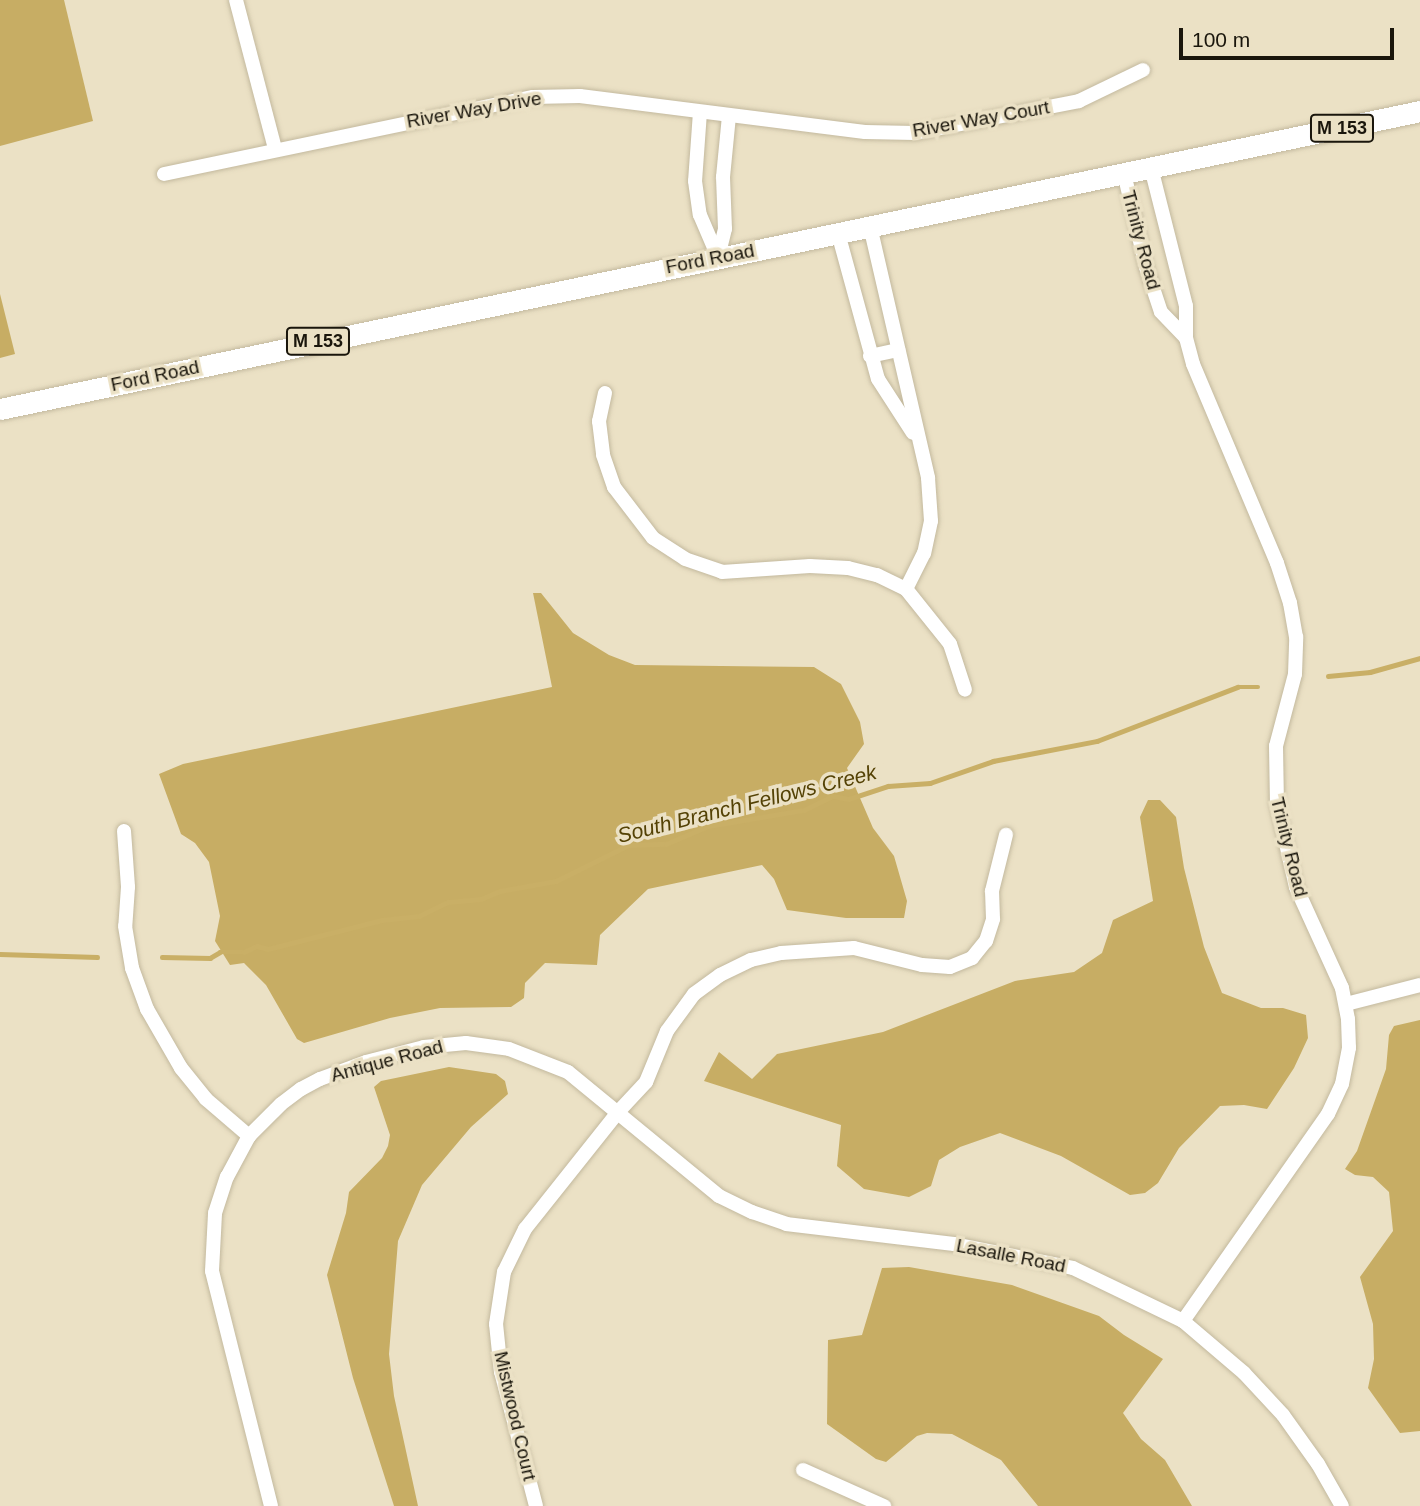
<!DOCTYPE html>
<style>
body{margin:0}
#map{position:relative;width:1420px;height:1506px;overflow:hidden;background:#ebe1c5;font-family:Helvetica,sans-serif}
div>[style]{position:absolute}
.forest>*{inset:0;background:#c7ad64}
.stream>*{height:4.5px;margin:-2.25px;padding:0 2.25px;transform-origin:2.25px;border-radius:2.25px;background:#c9af66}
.roads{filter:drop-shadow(0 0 2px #c3b99e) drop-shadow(0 0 2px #c3b99e)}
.street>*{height:14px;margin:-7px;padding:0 7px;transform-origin:7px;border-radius:7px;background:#fff}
.primary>*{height:21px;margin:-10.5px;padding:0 10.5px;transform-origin:10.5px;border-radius:10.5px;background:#fff}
span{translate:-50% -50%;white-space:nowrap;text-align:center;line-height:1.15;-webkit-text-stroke:7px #ebe1c5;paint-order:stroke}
.shield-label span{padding:2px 5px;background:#ebe1c5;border:2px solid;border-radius:5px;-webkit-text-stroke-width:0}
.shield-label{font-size:18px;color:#1a160c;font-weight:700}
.street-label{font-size:19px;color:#1a160c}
.water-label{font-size:21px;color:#544205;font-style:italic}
.scale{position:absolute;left:1179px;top:28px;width:215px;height:32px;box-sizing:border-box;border:4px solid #1a160c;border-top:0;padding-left:9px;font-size:21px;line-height:24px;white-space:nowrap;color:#1a160c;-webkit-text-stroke:5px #ebe1c5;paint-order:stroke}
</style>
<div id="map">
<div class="forest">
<i style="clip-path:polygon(0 0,64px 0,93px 121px,0 146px)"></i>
<i style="clip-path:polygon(0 294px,15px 354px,0 358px)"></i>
<i style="clip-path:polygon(533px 593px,541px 593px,573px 633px,609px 655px,635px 665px,814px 667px,841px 684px,860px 722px,864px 744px,847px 768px,873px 828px,894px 856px,907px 901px,904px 918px,846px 918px,787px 910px,774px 879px,762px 865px,648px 889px,600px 935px,597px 965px,545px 963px,525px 983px,524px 998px,511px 1007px,440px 1008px,390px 1018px,304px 1043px,297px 1039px,266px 985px,244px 963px,230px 965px,215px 941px,220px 916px,209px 862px,195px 843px,181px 834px,159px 774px,183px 764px,552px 687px)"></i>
<i style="clip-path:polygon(1148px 800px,1160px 800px,1176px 817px,1184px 868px,1204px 947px,1222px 993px,1261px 1008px,1283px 1008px,1306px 1015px,1308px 1038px,1294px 1068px,1267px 1109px,1244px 1105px,1220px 1106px,1179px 1148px,1158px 1183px,1145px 1193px,1130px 1195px,1061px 1156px,1000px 1133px,960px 1147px,939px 1160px,931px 1186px,909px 1197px,864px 1189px,837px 1166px,841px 1125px,704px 1081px,719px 1052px,752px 1079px,777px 1054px,883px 1032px,1015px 981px,1074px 972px,1102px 953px,1113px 920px,1153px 901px,1140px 817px)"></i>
<i style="clip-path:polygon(1420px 1020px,1420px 1431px,1400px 1433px,1368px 1388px,1374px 1359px,1373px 1324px,1360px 1277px,1393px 1231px,1389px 1192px,1373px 1177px,1355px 1175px,1345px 1169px,1357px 1151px,1386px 1069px,1389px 1035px,1394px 1026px)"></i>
<i style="clip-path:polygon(449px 1067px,496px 1074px,505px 1081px,508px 1094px,471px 1127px,422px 1185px,398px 1241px,389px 1354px,394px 1396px,418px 1506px,394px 1506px,353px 1378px,327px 1275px,346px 1213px,349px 1192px,382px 1158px,388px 1146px,390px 1135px,374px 1087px,381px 1081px)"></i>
<i style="clip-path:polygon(909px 1267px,1012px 1285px,1099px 1316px,1124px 1335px,1163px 1359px,1123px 1413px,1141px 1439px,1165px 1460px,1192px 1506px,1038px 1506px,1001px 1460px,952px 1434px,927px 1433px,917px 1436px,886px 1462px,876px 1459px,827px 1424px,828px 1340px,862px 1335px,882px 1268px)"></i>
</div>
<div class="stream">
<i style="left:1328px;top:676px;width:42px;rotate:-5.4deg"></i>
<i style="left:1370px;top:672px;width:52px;rotate:-15.6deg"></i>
<i style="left:0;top:954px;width:97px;rotate:1.8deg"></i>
<i style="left:162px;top:957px;width:48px;rotate:1.2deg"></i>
<i style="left:210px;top:958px;width:12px;rotate:-31deg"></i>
<i style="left:220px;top:952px;width:24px"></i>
<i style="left:244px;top:952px;width:14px;rotate:-25deg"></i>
<i style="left:257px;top:946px;width:11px;rotate:15deg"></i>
<i style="left:268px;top:949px;width:118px;rotate:-14.3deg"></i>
<i style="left:382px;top:920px;width:37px;rotate:-6deg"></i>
<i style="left:419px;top:916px;width:32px;rotate:-26deg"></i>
<i style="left:448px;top:902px;width:33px;rotate:-5deg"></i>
<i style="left:481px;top:899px;width:21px;rotate:-23deg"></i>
<i style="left:500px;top:891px;width:57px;rotate:-10.1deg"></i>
<i style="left:556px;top:881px;width:81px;rotate:-26.3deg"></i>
<i style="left:629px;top:845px;width:37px;rotate:-2deg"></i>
<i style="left:666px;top:844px;width:46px;rotate:-23.2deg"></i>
<i style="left:708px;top:826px;width:97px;rotate:-9.5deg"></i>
<i style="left:804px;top:810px;width:32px;rotate:-26deg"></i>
<i style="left:833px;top:796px;width:16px;rotate:11deg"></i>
<i style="left:849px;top:799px;width:41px;rotate:-18.4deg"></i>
<i style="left:888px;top:786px;width:42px;rotate:-4.1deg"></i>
<i style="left:930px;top:783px;width:67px;rotate:-19.2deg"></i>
<i style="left:993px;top:761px;width:106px;rotate:-10.9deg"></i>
<i style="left:1097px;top:741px;width:151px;rotate:-21deg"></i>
<i style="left:1238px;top:687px;width:20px"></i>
</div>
<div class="roads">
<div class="street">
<i style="left:236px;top:0;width:154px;rotate:75.3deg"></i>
<i style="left:700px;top:112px;width:69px;rotate:94.1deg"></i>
<i style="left:695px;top:181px;width:34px;rotate:82deg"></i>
<i style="left:700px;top:215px;width:46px;rotate:66.8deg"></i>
<i style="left:1124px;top:173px;width:97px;rotate:76.8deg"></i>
<i style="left:1146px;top:267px;width:47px;rotate:71.6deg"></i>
<i style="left:1161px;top:312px;width:36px;rotate:46deg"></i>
<i style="left:1186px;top:338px;width:32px;rotate:-90deg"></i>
<i style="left:1186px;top:306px;width:142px;rotate:-104.2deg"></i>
<i style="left:164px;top:174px;width:377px;rotate:-11.8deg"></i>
<i style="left:533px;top:97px;width:47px;rotate:-1.2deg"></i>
<i style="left:580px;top:96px;width:287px;rotate:7.2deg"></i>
<i style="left:865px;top:132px;width:50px;rotate:1.1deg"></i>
<i style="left:915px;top:133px;width:167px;rotate:-11deg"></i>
<i style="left:1079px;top:101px;width:71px;rotate:-25.8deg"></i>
<i style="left:870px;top:226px;width:259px;rotate:77deg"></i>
<i style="left:928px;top:478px;width:43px;rotate:86deg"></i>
<i style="left:931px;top:521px;width:33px;rotate:102deg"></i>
<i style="left:924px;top:553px;width:40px;rotate:116.6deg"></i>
<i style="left:838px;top:233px;width:151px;rotate:74.7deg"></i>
<i style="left:878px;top:379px;width:64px;rotate:57.1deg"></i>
<i style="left:718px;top:257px;width:29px;rotate:-76deg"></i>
<i style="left:725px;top:229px;width:52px;rotate:-92.2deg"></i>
<i style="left:723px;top:177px;width:61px;rotate:-84.4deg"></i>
<i style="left:870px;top:356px;width:29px;rotate:-12deg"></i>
<i style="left:605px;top:393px;width:29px;rotate:102deg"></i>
<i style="left:599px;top:421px;width:34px;rotate:83deg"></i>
<i style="left:603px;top:455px;width:34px;rotate:71deg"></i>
<i style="left:614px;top:487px;width:64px;rotate:52.6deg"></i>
<i style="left:653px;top:538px;width:38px;rotate:33deg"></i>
<i style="left:685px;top:559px;width:39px;rotate:19deg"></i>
<i style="left:722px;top:572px;width:88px;rotate:-3.9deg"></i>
<i style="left:810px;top:566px;width:38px;rotate:3deg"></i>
<i style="left:848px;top:568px;width:30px;rotate:14deg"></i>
<i style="left:877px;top:575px;width:32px;rotate:26deg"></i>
<i style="left:906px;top:589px;width:70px;rotate:51.3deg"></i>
<i style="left:950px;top:644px;width:48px;rotate:71.9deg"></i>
<i style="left:124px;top:831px;width:56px;rotate:85.9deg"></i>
<i style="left:128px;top:887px;width:39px;rotate:94deg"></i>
<i style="left:125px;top:926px;width:43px;rotate:80.5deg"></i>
<i style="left:132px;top:968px;width:44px;rotate:69.9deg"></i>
<i style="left:147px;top:1009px;width:68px;rotate:60deg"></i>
<i style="left:181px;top:1068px;width:40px;rotate:51deg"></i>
<i style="left:206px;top:1099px;width:57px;rotate:40.7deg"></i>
<i style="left:1346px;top:1004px;width:76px;rotate:-14.4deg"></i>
<i style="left:1183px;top:1321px;width:253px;rotate:-55deg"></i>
<i style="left:1328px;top:1114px;width:33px;rotate:-65deg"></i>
<i style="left:1342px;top:1084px;width:37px;rotate:-79deg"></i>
<i style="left:1349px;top:1048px;width:29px;rotate:-92deg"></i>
<i style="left:1348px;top:1019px;width:32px;rotate:-101deg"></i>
<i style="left:1342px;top:988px;width:111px;rotate:-114.5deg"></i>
<i style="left:1296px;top:887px;width:85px;rotate:-102.9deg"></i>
<i style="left:1277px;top:804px;width:58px;rotate:-91deg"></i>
<i style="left:1276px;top:746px;width:74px;rotate:-75.2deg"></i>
<i style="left:1295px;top:674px;width:37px;rotate:-88deg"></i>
<i style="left:1296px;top:637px;width:35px;rotate:-100deg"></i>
<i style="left:1290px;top:603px;width:42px;rotate:-108deg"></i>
<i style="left:1277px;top:563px;width:216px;rotate:-112.9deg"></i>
<i style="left:1193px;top:364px;width:27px;rotate:-105deg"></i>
<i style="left:803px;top:1470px;width:89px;rotate:24deg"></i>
<i style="left:271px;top:1506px;width:242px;rotate:-104.1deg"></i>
<i style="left:212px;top:1271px;width:58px;rotate:-87deg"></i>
<i style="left:215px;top:1213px;width:38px;rotate:-72deg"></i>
<i style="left:227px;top:1177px;width:47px;rotate:-61.8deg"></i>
<i style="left:249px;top:1136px;width:45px;rotate:-45deg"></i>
<i style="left:281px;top:1104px;width:25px;rotate:-37deg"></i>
<i style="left:301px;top:1089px;width:21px;rotate:-28deg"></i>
<i style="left:320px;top:1079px;width:49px;rotate:-20.3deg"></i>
<i style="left:366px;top:1062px;width:60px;rotate:-14.5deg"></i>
<i style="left:424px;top:1047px;width:42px;rotate:-5.4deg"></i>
<i style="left:466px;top:1043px;width:43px;rotate:7.9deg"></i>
<i style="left:509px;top:1049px;width:63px;rotate:21.3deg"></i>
<i style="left:568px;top:1072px;width:195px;rotate:39.4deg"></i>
<i style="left:719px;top:1196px;width:37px;rotate:26deg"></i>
<i style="left:752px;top:1212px;width:36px;rotate:19deg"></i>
<i style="left:786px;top:1224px;width:169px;rotate:6.8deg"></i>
<i style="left:954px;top:1244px;width:121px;rotate:11.4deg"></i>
<i style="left:1073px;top:1268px;width:122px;rotate:25.7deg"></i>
<i style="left:1183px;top:1321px;width:80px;rotate:40.4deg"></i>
<i style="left:1244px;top:1373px;width:57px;rotate:47.1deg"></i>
<i style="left:1283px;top:1415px;width:60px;rotate:54.5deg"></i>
<i style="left:1318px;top:1464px;width:48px;rotate:60.3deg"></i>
<i style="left:536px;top:1506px;width:138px;rotate:-104.6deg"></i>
<i style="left:501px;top:1372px;width:48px;rotate:-95.9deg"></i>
<i style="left:496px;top:1324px;width:53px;rotate:-81.3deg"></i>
<i style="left:504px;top:1272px;width:48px;rotate:-64deg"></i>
<i style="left:525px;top:1229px;width:151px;rotate:-51.5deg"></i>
<i style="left:619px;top:1111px;width:40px;rotate:-47deg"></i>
<i style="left:646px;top:1082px;width:55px;rotate:-67.6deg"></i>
<i style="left:667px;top:1031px;width:46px;rotate:-53.9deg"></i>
<i style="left:694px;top:994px;width:32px;rotate:-36deg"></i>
<i style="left:720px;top:975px;width:34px;rotate:-26deg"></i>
<i style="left:751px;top:960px;width:31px;rotate:-13deg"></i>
<i style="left:781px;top:953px;width:73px;rotate:-3.9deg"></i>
<i style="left:854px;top:948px;width:70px;rotate:14deg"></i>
<i style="left:922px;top:965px;width:28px;rotate:4deg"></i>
<i style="left:950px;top:967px;width:24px;rotate:-22deg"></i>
<i style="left:972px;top:958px;width:22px;rotate:-51deg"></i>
<i style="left:986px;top:941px;width:23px;rotate:-72deg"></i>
<i style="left:993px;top:919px;width:28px;rotate:-92deg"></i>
<i style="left:992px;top:891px;width:58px;rotate:-76deg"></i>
</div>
<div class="primary">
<i style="left:0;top:409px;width:1451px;rotate:-11.85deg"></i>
</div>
</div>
<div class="shield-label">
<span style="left:1342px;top:128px">M 153</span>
<span style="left:318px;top:341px">M 153</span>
</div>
<div class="street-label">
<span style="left:474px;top:110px;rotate:-10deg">River Way Drive</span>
<span style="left:981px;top:119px;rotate:-10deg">River Way Court</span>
<span style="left:1141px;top:240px;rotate:75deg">Trinity Road</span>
<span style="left:710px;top:259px;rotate:-11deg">Ford Road</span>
<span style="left:155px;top:376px;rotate:-12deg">Ford Road</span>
<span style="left:1289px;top:847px;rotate:76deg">Trinity Road</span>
<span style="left:387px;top:1061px;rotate:-15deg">Antique Road</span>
<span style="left:1011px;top:1256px;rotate:11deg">Lasalle Road</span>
<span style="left:515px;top:1416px;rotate:77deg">Mistwood Court</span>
</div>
<div class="water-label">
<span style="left:747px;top:804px;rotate:-14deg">South Branch Fellows Creek</span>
</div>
<div class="scale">100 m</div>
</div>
